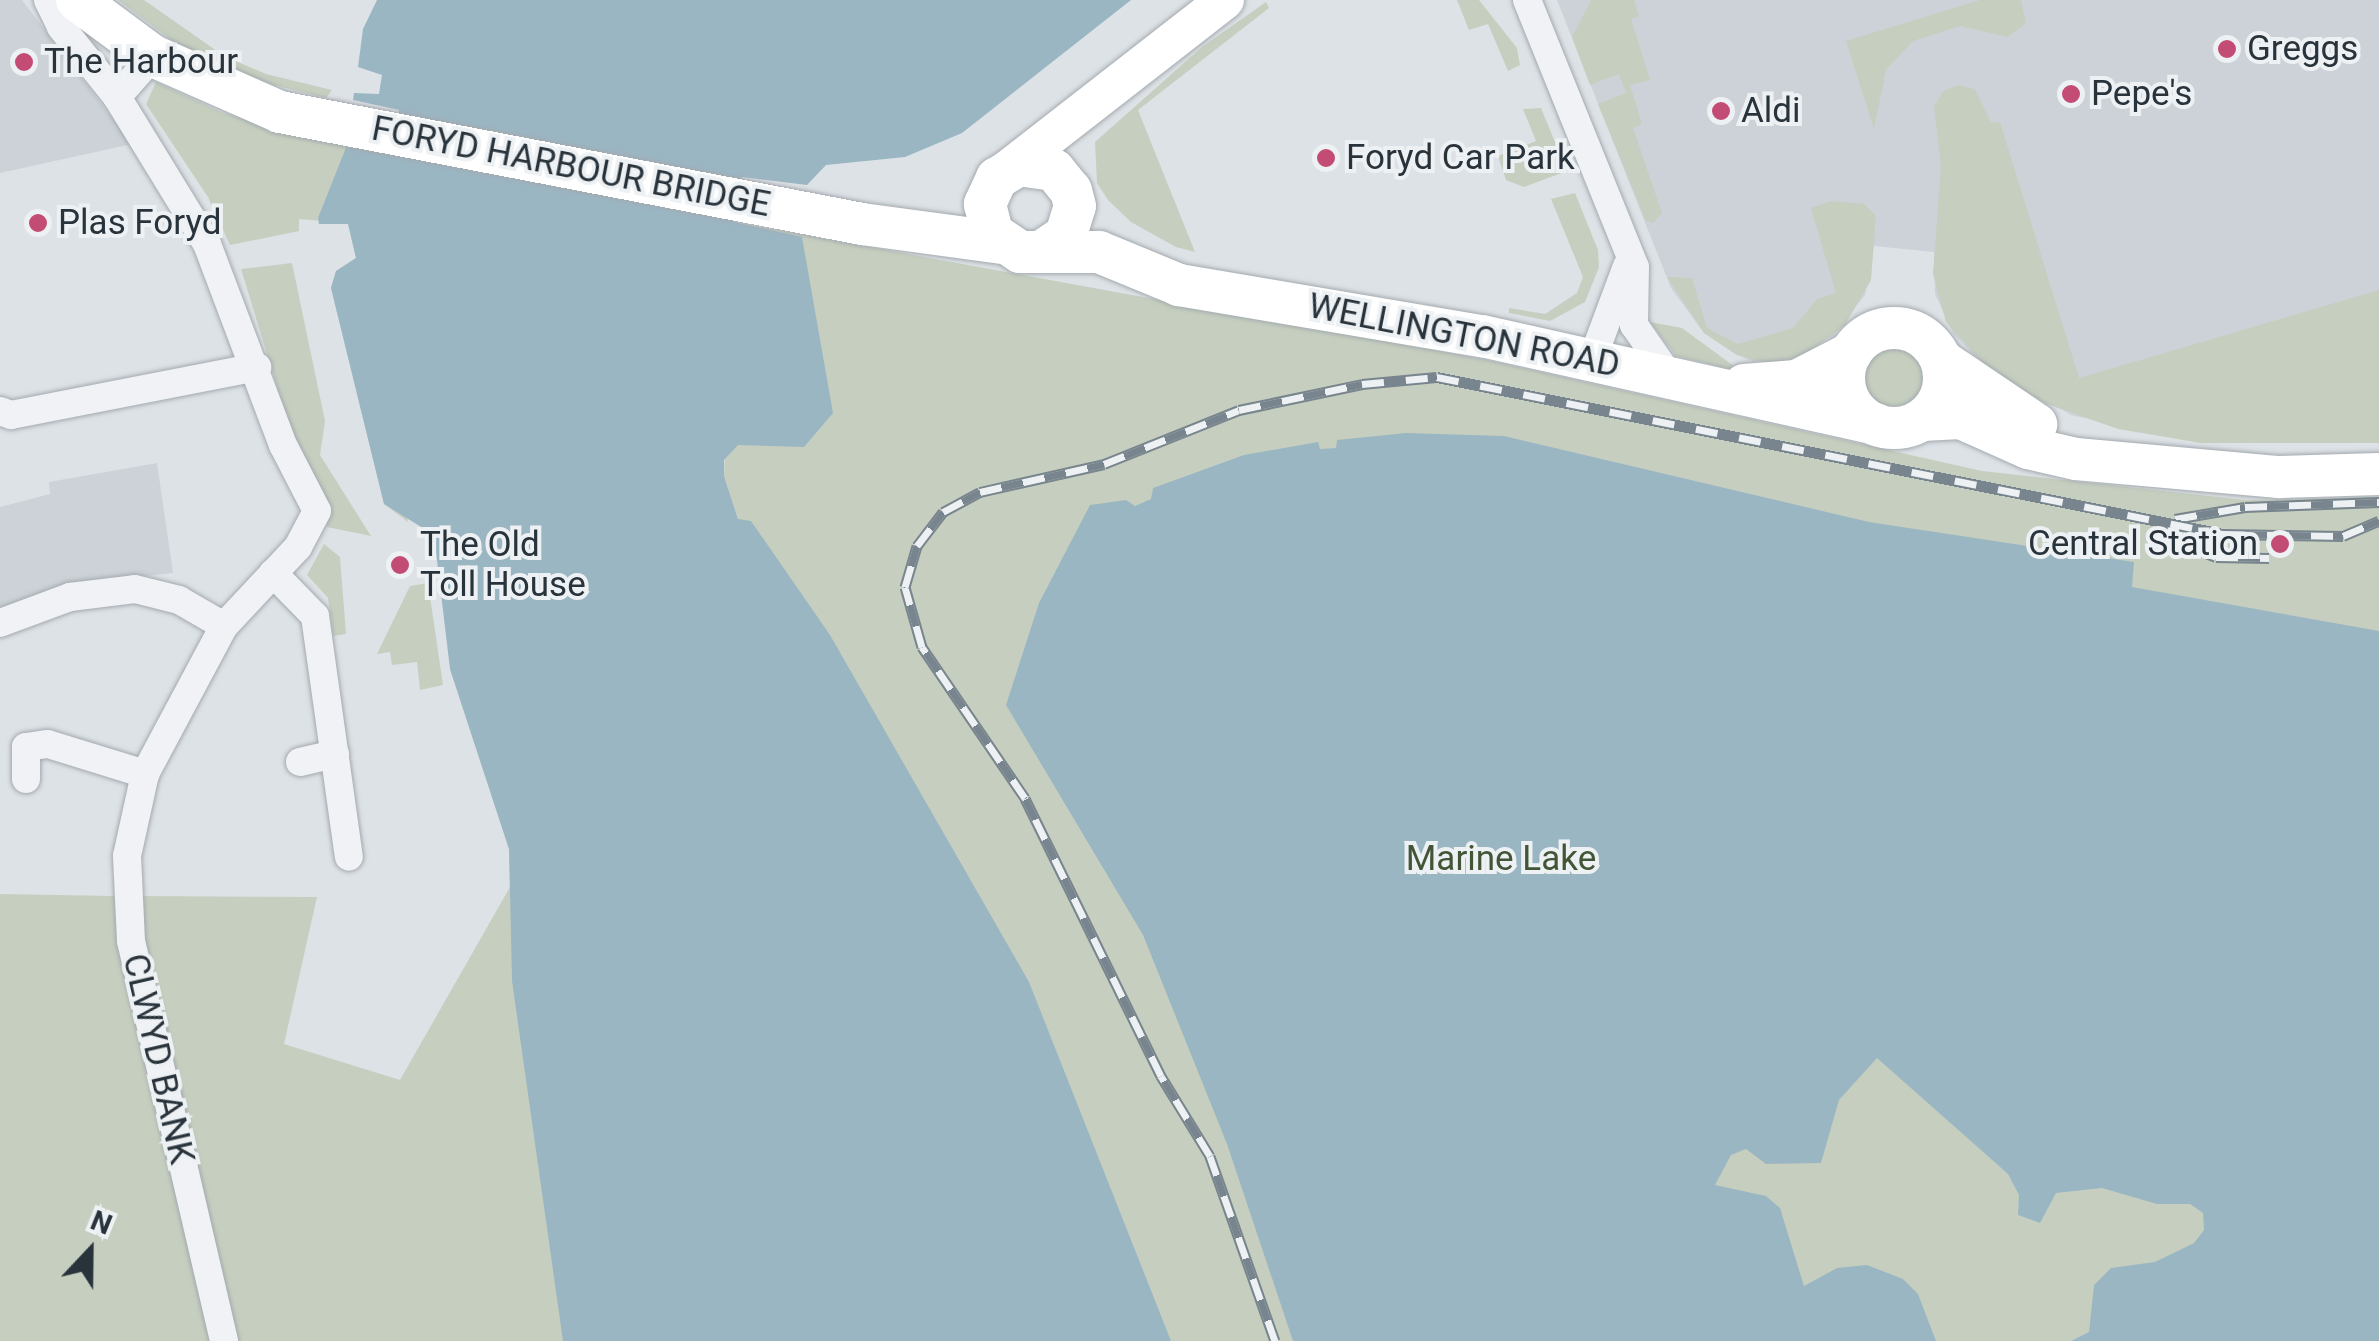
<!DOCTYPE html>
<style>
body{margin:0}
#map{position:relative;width:2379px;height:1341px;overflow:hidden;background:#dde2e6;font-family:Roboto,sans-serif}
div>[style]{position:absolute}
.built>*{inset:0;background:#ccd2d7}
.green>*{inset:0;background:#c6cfbf}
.round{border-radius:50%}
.water>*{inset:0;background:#9bb6c3}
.roads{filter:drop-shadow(0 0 2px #a3aaaf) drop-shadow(0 0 2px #a3aaaf)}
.minor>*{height:28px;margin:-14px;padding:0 14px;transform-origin:14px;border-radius:14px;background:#f0f2f5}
.secondary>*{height:38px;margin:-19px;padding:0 19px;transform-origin:19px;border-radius:19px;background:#fff}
.primary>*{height:42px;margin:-21px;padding:0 21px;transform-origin:21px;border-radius:21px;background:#fff}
.primary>.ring{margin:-21px;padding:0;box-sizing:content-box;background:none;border:42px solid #fff;border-radius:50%}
.tram>*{height:2.5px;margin:-1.25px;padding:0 1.25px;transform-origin:1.25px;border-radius:1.25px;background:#78858e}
.rail>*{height:11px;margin-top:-5.5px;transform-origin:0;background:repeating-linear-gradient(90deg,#edf1f4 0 22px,#78858e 0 44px);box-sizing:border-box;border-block:2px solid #78858e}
.dots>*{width:28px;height:28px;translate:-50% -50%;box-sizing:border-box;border:5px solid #edf1f4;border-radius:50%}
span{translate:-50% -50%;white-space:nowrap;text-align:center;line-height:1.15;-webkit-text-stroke:8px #edf1f4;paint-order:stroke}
.poi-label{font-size:35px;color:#28333b}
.left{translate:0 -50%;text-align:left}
.right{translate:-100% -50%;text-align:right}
.street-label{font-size:35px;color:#28333b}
.park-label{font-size:35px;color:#425637}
.north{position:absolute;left:40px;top:1201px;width:100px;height:100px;-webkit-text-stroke:8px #edf1f4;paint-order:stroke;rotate:22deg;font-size:28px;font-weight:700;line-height:40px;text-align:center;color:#28333b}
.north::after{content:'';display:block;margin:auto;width:35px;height:45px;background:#28333b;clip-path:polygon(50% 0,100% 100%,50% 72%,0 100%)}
</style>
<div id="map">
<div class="built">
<i style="clip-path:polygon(0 0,22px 0,132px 144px,0 173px)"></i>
<i style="clip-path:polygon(1557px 0,2379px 0,2379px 443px,2201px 443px,2071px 415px,1976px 357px,1953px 333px,1935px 294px,1934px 252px,1874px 246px,1865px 295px,1833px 336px,1755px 362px,1737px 355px,1704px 333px,1671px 288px)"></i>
<i style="clip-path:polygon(157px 463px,173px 573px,99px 581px,0 612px,0 507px,50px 494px,49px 482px)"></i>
</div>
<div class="green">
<i style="clip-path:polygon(118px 0,144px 0,224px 56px,266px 74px,332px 90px,326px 98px,250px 79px,177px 44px)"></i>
<i style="clip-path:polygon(1457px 0,1479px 0,1517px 48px,1520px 65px,1508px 71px,1488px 24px,1469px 30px)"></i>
<i style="clip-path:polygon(1591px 0,1634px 0,1639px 16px,1631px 19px,1650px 80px,1630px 85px,1642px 124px,1633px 128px,1662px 213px,1653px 223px,1646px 221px,1598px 104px,1626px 93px,1619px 74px,1590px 85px,1572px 37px)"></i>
<i style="clip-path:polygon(1980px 0,2021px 0,2026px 23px,2008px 37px,1960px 26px,1913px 41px,1886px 70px,1874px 129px,1846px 41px)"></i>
<i style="clip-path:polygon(1266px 2px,1269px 8px,1138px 110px,1195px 252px,1176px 247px,1131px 222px,1108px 200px,1097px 183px,1095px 142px,1202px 47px)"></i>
<i style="clip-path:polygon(156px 82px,223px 113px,347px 145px,408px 522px,384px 504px,331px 288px,336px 271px,356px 258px,348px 223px,299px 219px,299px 231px,230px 245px,208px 197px,146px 104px)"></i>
<i style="clip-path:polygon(1958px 85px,1975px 89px,1991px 123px,2000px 122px,2079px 378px,2379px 290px,2379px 443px,2201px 443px,2118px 429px,2044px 403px,1986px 366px,1946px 322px,1933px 274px,1941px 165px,1934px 107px,1943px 91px)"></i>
<i style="clip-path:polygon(1541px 108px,1567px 171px,1524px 187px,1506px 180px,1498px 156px,1536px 141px,1523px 109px)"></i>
<i style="clip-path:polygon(1575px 193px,1598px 250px,1599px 267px,1585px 302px,1550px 321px,1509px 313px,1509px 308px,1545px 314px,1577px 293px,1583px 277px,1551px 199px)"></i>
<i style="clip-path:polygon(1831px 201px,1864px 204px,1876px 216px,1871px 280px,1845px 325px,1803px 356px,1770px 364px,1737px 355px,1704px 333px,1667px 277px,1692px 278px,1707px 328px,1738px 344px,1793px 328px,1817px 299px,1836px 293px,1811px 208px)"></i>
<i style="clip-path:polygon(733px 222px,1487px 360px,1982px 471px,2245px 500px,2379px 497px,2379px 1341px,899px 1341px,738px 519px,724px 476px)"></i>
<i style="clip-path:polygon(292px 263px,325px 421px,320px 455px,371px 536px,327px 527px,327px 505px,290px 429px,241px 269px)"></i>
<i style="clip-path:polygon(1650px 322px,1682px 328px,1742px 372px,1676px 356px)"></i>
<i class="round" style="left:1864px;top:348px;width:62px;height:62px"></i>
<i style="clip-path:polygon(324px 544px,340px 557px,346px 634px,333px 636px,328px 598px,307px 575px)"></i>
<i style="clip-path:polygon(428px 583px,443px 685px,420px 690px,417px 662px,392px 665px,390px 652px,377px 654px,410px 586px)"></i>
<i style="clip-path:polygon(478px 633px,619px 1341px,232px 1341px,158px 1020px,137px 896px,317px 897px,284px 1044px,400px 1080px,510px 887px,509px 849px,450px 669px)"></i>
<i style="clip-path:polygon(0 894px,114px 896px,211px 1341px,0 1341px)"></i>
</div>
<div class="water">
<i style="clip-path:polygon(377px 0,1131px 0,962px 133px,905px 157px,826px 165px,807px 185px,742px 177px,734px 222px,802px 237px,833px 413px,804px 447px,738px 445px,724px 460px,724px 476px,738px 519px,751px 521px,830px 635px,1029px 982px,1171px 1341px,563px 1341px,512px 981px,509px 849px,450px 669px,434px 535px,384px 504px,331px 288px,336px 271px,356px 258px,348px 224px,319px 224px,318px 218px,347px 145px,392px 153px,399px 110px,353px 100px,354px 93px,379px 94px,382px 75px,358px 67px,363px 29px)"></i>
<i style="clip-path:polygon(1406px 433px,1504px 436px,1869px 522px,2134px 562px,2132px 587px,2379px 631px,2379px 1341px,2071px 1341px,2089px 1332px,2094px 1285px,2111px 1268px,2155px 1262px,2194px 1243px,2204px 1230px,2203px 1213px,2190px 1204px,2157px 1204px,2102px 1188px,2056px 1193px,2040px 1223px,2018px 1215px,2019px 1195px,2008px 1174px,1877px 1058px,1839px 1100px,1821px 1163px,1766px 1164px,1746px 1149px,1731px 1155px,1715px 1185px,1766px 1196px,1780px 1208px,1804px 1286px,1837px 1268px,1867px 1265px,1903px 1279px,1918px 1294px,1936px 1341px,1293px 1341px,1227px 1144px,1143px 935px,1006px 705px,1039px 603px,1090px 505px,1126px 500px,1135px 506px,1151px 499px,1153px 488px,1244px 455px,1318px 442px,1320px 449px,1336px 448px,1337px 440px)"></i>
</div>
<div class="roads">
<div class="minor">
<i style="left:48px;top:0;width:30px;rotate:64deg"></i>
<i style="left:61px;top:27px;width:90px;rotate:51.3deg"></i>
<i style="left:117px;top:97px;width:172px;rotate:58.5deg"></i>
<i style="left:207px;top:244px;width:215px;rotate:69.3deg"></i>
<i style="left:283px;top:445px;width:74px;rotate:62.7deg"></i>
<i style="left:317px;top:511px;width:41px;rotate:117.8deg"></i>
<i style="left:298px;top:547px;width:108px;rotate:133.1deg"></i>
<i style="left:224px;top:626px;width:168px;rotate:118.1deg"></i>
<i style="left:145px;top:774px;width:84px;rotate:102.4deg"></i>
<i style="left:127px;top:856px;width:85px;rotate:87.3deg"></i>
<i style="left:131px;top:941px;width:411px;rotate:76.9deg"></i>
<i style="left:1527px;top:0;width:288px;rotate:68deg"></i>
<i style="left:1635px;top:267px;width:58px;rotate:91deg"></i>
<i style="left:1634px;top:325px;width:63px;rotate:55.3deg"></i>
<i style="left:117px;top:97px;width:55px;rotate:-48.7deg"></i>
<i style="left:1592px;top:360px;width:100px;rotate:-69.6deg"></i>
<i style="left:0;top:411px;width:12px;rotate:20deg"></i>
<i style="left:11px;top:415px;width:251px;rotate:-11deg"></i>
<i style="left:273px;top:573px;width:60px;rotate:45.7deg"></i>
<i style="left:315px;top:616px;width:243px;rotate:82deg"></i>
<i style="left:0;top:623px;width:75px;rotate:-20.4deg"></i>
<i style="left:70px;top:597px;width:65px;rotate:-7deg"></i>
<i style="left:135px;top:589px;width:45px;rotate:14deg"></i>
<i style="left:179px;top:600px;width:52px;rotate:30deg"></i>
<i style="left:300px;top:762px;width:36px;rotate:-13deg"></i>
<i style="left:26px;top:779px;width:32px;rotate:-90deg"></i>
<i style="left:26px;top:747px;width:22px;rotate:-8deg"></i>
<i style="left:48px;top:744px;width:102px;rotate:17.2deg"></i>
</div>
<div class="secondary">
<i style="left:1008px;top:169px;width:275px;rotate:-37.9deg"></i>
</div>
<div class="primary">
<i style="left:77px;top:0;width:94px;rotate:36.4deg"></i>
<i style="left:153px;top:56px;width:139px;rotate:23.8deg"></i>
<i style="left:280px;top:112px;width:593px;rotate:10.89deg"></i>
<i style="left:862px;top:224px;width:141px;rotate:7.7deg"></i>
<i style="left:1041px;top:252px;width:30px;rotate:-34deg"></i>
<i style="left:1066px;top:235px;width:30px;rotate:-73deg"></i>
<i style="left:1075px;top:206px;width:16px;rotate:-105deg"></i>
<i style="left:1071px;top:191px;width:27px;rotate:-129deg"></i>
<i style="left:1054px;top:170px;width:35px;rotate:-172deg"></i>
<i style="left:1019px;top:165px;width:26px;rotate:149deg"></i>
<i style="left:997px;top:178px;width:29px;rotate:115deg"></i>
<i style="left:985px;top:204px;width:30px;rotate:76deg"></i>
<i style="left:992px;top:233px;width:34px;rotate:34deg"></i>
<i style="left:1020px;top:252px;width:79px"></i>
<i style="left:1099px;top:252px;width:87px;rotate:22.4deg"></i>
<i style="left:1179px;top:285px;width:307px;rotate:9.6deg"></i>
<i style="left:1482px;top:336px;width:404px;rotate:12.6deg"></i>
<i class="ring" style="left:1844px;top:328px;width:58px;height:58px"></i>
<i style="left:1941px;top:360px;width:115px;rotate:34deg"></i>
<i style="left:1744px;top:385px;width:53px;rotate:-4.3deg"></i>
<i style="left:1797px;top:381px;width:61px;rotate:-27.4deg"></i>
<i style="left:1922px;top:420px;width:39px;rotate:-3deg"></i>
<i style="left:1961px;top:418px;width:73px;rotate:24.1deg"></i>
<i style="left:2028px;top:448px;width:49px;rotate:12.9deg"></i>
<i style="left:2076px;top:459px;width:204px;rotate:5.1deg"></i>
<i style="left:2279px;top:477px;width:100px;rotate:-1.7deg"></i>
</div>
</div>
<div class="tram">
<i style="left:1275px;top:1341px;width:196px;rotate:-109.4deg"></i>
<i style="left:1210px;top:1156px;width:94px;rotate:-121.5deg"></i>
<i style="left:1161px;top:1076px;width:309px;rotate:-116.1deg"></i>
<i style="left:1025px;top:798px;width:183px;rotate:-124.3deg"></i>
<i style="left:922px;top:647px;width:62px;rotate:-105.8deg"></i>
<i style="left:905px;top:587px;width:43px;rotate:-73.7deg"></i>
<i style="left:917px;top:546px;width:43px;rotate:-52.6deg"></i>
<i style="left:943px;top:512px;width:42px;rotate:-28.4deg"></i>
<i style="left:980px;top:492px;width:127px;rotate:-12.7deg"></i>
<i style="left:1104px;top:464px;width:145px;rotate:-21.8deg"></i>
<i style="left:1239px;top:410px;width:126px;rotate:-11.9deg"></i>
<i style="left:1362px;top:384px;width:75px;rotate:-5.3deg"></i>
<i style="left:1437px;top:377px;width:802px;rotate:11.3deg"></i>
<i style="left:2223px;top:534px;width:120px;rotate:1deg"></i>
<i style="left:2343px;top:536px;width:39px;rotate:-23deg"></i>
</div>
<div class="rail">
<i style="left:2175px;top:519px;width:71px;rotate:-9.7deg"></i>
<i style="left:2245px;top:507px;width:134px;rotate:-2.1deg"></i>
<i style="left:2158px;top:534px;width:62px;rotate:21.6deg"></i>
<i style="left:2216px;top:557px;width:53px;rotate:1.1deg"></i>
<i style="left:1275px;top:1341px;width:196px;rotate:-109.4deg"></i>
<i style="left:1210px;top:1156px;width:94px;rotate:-121.5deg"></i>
<i style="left:1161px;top:1076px;width:309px;rotate:-116.1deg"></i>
<i style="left:1025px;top:798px;width:183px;rotate:-124.3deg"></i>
<i style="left:922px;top:647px;width:62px;rotate:-105.8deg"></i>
<i style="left:905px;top:587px;width:43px;rotate:-73.7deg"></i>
<i style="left:917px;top:546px;width:43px;rotate:-52.6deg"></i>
<i style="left:943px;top:512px;width:42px;rotate:-28.4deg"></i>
<i style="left:980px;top:492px;width:127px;rotate:-12.7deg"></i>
<i style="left:1104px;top:464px;width:145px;rotate:-21.8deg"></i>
<i style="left:1239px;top:410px;width:126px;rotate:-11.9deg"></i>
<i style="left:1362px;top:384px;width:75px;rotate:-5.3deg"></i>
<i style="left:1437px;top:377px;width:802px;rotate:11.3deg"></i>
<i style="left:2223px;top:534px;width:120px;rotate:1deg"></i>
<i style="left:2343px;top:536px;width:39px;rotate:-23deg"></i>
</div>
<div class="dots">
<i style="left:2227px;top:49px;background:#c24c74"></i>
<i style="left:24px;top:62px;background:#c24c74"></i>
<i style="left:2071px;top:94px;background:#c24c74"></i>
<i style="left:1721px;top:111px;background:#c24c74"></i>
<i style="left:1326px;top:158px;background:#c24c74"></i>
<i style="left:38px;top:223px;background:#c24c74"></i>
<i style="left:2280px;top:544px;background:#c24c74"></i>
<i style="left:400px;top:565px;background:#c24c74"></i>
</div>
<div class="poi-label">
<span class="left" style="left:2247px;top:49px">Greggs</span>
<span class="left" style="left:44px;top:62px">The Harbour</span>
<span class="left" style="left:2091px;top:94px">Pepe's</span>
<span class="left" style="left:1741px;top:111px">Aldi</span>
<span class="left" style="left:1346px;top:158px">Foryd Car Park</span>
<span class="left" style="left:58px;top:223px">Plas Foryd</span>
<span class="right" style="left:2258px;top:544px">Central Station</span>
<span class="left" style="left:420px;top:565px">The Old<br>Toll House</span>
</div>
<div class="street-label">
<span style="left:571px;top:167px;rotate:11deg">FORYD HARBOUR BRIDGE</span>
<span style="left:1464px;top:336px;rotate:11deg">WELLINGTON ROAD</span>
<span style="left:158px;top:1059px;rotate:77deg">CLWYD BANK</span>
</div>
<div class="park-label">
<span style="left:1501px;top:859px">Marine Lake</span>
</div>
<div class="north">N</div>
</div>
